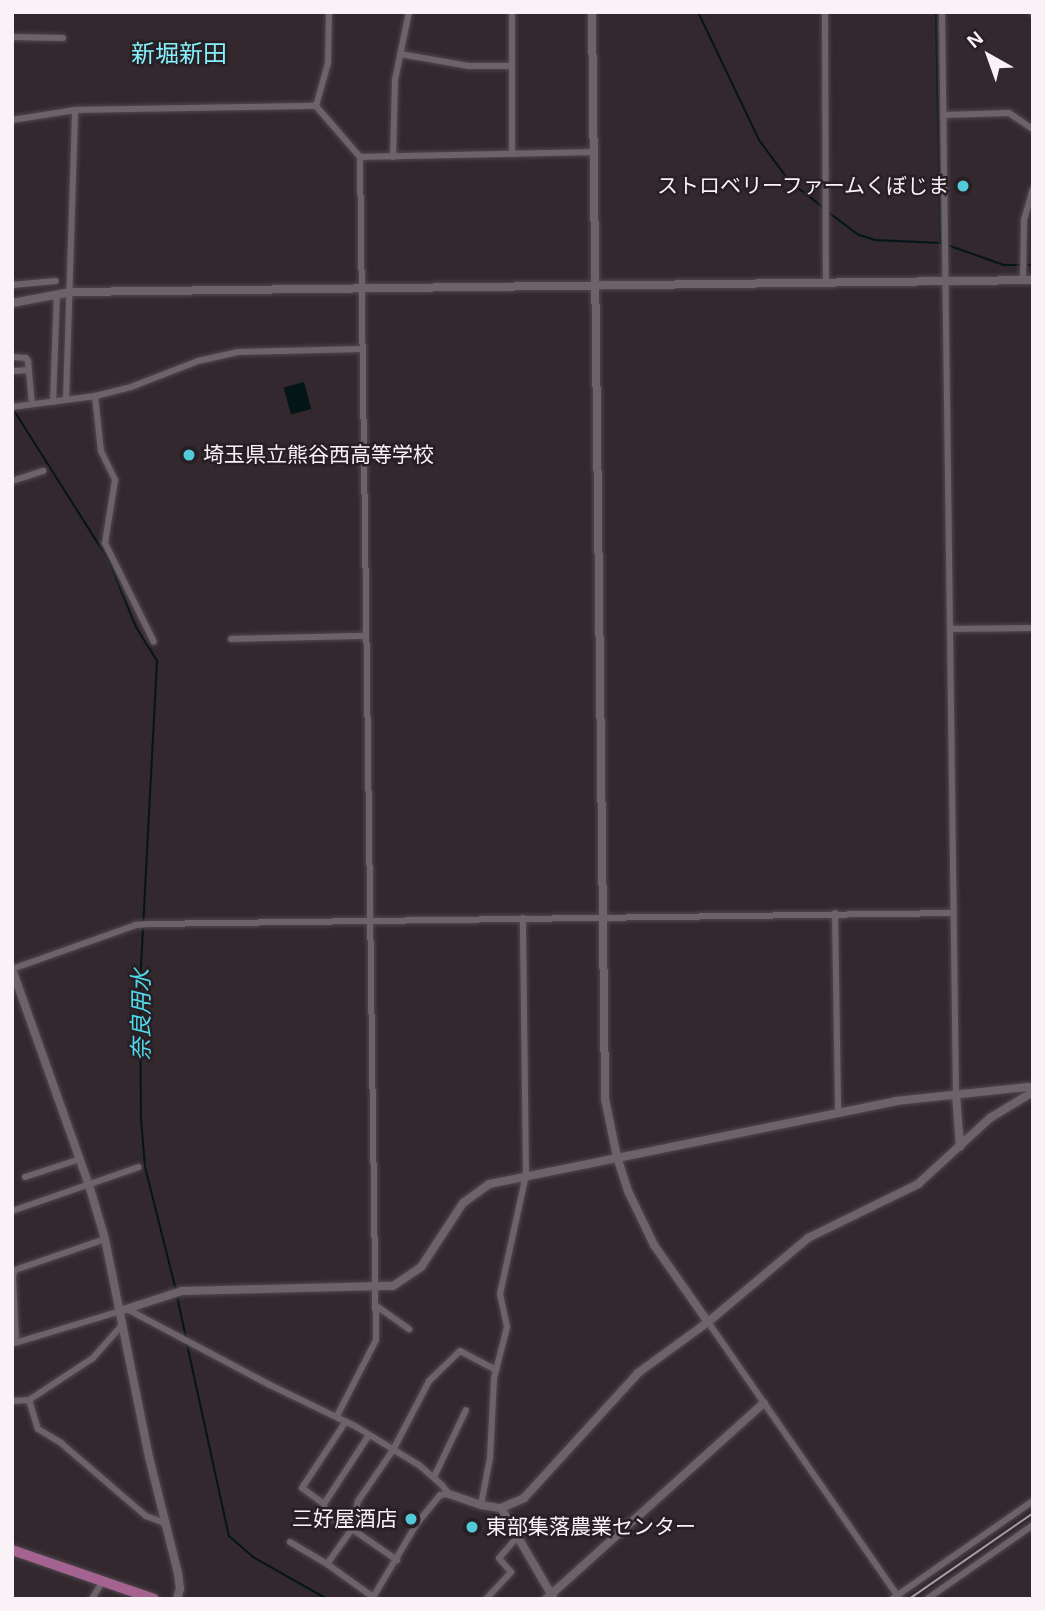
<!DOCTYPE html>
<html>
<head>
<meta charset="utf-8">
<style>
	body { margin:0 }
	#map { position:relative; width:1045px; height:1611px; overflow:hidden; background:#32282e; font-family:Helvetica,"Noto Sans JP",sans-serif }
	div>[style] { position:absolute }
	.water>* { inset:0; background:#041517; transform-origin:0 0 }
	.stream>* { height:2px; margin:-1px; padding:0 1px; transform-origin:1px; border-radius:1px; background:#041517 }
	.roads { filter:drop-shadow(0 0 2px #50474d) drop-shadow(0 0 2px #50474d) }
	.minor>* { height:6px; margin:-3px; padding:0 3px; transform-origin:3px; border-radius:3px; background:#6d6269 }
	.tertiary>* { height:8px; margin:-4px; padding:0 4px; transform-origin:4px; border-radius:4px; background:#6d6269 }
	.primary>* { height:10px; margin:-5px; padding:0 5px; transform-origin:5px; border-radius:5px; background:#a46391 }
	.rail>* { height:2px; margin:-1px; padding:0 1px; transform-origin:1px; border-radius:1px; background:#a59da2 }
	.dots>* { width:19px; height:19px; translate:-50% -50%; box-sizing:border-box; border:4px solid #281f25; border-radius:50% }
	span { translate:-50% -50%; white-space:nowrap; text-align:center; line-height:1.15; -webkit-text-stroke:5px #281f25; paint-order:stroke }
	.poi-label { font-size:21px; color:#f9f2f6 }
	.right { translate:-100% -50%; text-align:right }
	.left { translate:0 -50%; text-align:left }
	.water-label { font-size:23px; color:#4edaeb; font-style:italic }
	.quarter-label { font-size:24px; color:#86f0fd }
	.frame { position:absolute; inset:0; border:14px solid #f9f2f6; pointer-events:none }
	.north { position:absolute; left:954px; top:21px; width:70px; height:70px; -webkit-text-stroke:5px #281f25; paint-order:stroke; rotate:320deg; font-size:19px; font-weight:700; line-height:28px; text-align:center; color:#f9f2f6 }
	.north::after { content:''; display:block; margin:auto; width:24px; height:32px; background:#f9f2f6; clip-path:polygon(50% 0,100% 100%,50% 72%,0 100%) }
</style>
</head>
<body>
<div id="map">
	<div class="water">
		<div style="left:304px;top:382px;width:28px;height:21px;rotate:75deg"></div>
	</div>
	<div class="stream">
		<div style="left:698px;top:12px;width:142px;rotate:64.5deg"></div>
		<div style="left:759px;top:140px;width:52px;rotate:53.6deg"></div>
		<div style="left:790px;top:182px;width:43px;rotate:37.4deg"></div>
		<div style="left:936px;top:12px;width:230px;rotate:89deg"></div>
		<div style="left:828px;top:212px;width:39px;rotate:37deg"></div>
		<div style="left:859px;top:235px;width:17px;rotate:17deg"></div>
		<div style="left:875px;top:240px;width:66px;rotate:2.6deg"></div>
		<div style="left:950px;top:246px;width:57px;rotate:19.4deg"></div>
		<div style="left:1004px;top:265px;width:29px"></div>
		<div style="left:13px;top:409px;width:180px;rotate:57.7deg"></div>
		<div style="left:109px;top:561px;width:71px;rotate:67.8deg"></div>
		<div style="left:136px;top:627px;width:40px;rotate:58deg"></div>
		<div style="left:157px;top:661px;width:320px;rotate:93deg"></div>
		<div style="left:140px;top:981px;width:138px;rotate:89.6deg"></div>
		<div style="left:141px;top:1119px;width:48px;rotate:85.2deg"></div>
		<div style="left:145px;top:1167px;width:127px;rotate:75.9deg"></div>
		<div style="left:177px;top:1296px;width:43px;rotate:77.9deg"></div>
		<div style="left:187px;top:1344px;width:197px;rotate:77.7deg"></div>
		<div style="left:229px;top:1536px;width:32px;rotate:41deg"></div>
		<div style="left:253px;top:1557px;width:85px;rotate:29.6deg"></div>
	</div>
	<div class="roads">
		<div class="minor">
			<div style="left:512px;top:12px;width:142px;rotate:90deg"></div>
			<div style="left:825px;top:12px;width:270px;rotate:89.8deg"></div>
			<div style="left:942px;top:12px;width:1082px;rotate:89.26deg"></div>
			<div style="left:1032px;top:12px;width:1px;rotate:45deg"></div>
			<div style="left:12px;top:37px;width:51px;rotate:1.1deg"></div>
			<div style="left:400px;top:54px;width:70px;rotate:9.9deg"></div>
			<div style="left:469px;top:66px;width:43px"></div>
			<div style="left:316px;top:106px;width:45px;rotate:-74.4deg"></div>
			<div style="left:328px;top:63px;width:51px;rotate:-88.9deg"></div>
			<div style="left:943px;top:115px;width:66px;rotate:-1.7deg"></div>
			<div style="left:1009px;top:113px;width:29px;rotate:34deg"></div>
			<div style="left:12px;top:120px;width:64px;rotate:-9deg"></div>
			<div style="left:75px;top:110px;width:241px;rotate:-1deg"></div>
			<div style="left:316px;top:106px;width:67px;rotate:49.2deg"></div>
			<div style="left:360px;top:157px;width:1183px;rotate:89.23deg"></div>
			<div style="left:376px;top:1340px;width:85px;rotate:117.2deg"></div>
			<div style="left:360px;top:157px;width:233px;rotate:-1.2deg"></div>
			<div style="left:393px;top:157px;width:77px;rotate:-88.5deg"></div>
			<div style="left:395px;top:80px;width:69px;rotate:-78.4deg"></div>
			<div style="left:1023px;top:280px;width:60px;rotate:-89deg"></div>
			<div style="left:1024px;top:220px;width:32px;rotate:-74deg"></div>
			<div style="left:12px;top:285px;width:44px;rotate:-5.2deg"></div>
			<div style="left:12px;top:357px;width:14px;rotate:4deg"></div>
			<div style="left:26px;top:358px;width:4px;rotate:56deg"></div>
			<div style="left:28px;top:361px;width:43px;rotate:84.7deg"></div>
			<div style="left:14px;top:371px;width:14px;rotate:-4deg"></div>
			<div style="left:95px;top:396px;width:55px;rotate:83.8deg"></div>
			<div style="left:101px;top:451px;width:32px;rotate:64deg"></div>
			<div style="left:115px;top:480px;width:64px;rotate:99deg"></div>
			<div style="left:105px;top:543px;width:110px;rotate:63.7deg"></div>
			<div style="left:66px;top:400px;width:290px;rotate:-88.2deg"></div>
			<div style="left:53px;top:402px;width:107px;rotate:-87.9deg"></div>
			<div style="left:12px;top:407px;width:84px;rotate:-7.5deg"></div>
			<div style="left:95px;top:396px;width:37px;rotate:-14deg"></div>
			<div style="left:131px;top:387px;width:72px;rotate:-21.2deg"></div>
			<div style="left:198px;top:361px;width:41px;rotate:-12.7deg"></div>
			<div style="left:238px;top:352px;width:124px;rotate:-1.4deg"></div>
			<div style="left:12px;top:481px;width:33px;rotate:-18deg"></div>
			<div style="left:951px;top:629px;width:82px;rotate:-0.7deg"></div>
			<div style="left:231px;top:639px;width:135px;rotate:-1.3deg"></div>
			<div style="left:835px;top:913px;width:198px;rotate:89.1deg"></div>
			<div style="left:12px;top:969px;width:132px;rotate:-19.5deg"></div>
			<div style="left:136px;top:925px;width:13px;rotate:-4deg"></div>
			<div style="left:149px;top:924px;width:805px;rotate:-0.78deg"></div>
			<div style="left:25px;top:1177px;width:58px;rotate:-18.1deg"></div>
			<div style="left:12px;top:1211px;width:134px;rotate:-19.1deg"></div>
			<div style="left:375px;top:1305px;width:42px;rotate:35.2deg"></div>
			<div style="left:127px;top:1309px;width:160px;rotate:28deg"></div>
			<div style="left:268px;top:1384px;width:97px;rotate:25.8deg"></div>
			<div style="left:355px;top:1426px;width:75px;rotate:31.4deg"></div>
			<div style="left:419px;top:1465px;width:30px;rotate:41deg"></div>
			<div style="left:442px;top:1485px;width:11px;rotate:52deg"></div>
			<div style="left:449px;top:1494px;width:9px;rotate:174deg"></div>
			<div style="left:440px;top:1495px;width:38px;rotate:129deg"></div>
			<div style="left:416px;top:1525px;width:86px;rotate:120.7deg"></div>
			<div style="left:708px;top:1322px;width:337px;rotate:55.3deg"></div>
			<div style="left:16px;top:1342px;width:66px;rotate:-92.6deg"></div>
			<div style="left:13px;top:1276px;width:6px;rotate:-72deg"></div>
			<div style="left:15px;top:1270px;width:95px;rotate:-19deg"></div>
			<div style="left:15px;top:1343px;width:110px;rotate:-16.9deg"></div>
			<div style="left:29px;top:1400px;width:30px;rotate:73deg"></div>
			<div style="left:38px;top:1429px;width:27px;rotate:31deg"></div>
			<div style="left:61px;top:1443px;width:112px;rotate:40.7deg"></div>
			<div style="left:146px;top:1516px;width:19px;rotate:21deg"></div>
			<div style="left:12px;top:1401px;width:17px;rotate:-3deg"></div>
			<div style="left:29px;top:1400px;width:77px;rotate:-33.3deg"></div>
			<div style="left:93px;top:1358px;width:44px;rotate:-48.7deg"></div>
			<div style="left:369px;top:1435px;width:82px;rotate:123.1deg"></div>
			<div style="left:324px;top:1504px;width:9px;rotate:84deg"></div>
			<div style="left:325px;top:1513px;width:31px;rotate:31deg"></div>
			<div style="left:352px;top:1529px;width:29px;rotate:-78deg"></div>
			<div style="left:358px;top:1501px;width:62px;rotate:-55.5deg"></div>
			<div style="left:393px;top:1450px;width:78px;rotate:-62.4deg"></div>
			<div style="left:429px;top:1381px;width:43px;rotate:-44.1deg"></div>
			<div style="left:460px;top:1351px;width:41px;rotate:27.8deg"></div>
			<div style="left:434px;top:1477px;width:74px;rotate:-64.5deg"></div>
			<div style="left:324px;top:1504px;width:27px;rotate:-144deg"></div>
			<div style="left:302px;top:1488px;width:80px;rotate:-56.7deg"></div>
			<div style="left:481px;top:1505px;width:48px;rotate:-79.2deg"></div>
			<div style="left:490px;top:1458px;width:80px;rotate:-87.1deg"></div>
			<div style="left:494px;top:1378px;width:53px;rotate:-75.7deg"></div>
			<div style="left:507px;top:1327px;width:34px;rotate:-102deg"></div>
			<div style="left:500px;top:1294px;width:122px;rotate:-77.7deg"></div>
			<div style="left:526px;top:1175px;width:257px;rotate:-90.7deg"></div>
			<div style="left:290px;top:1542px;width:43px;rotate:30.7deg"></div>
			<div style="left:373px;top:1597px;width:57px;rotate:-144.3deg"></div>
			<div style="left:327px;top:1564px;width:43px;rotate:-54.5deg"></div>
			<div style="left:352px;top:1529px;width:55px;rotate:34.6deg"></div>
			<div style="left:92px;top:1599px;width:21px;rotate:-59deg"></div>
			<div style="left:486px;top:1599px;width:37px;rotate:-47deg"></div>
			<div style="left:511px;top:1572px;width:18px;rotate:-131deg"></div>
			<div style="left:499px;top:1558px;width:28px;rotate:-49deg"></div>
			<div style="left:892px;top:1599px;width:172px;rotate:-34.8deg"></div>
			<div style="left:927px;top:1599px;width:129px;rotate:-34.9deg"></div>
		</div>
		<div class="tertiary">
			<div style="left:592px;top:12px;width:1087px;rotate:89.31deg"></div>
			<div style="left:605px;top:1099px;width:59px;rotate:78.3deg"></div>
			<div style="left:617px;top:1157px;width:36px;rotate:72deg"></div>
			<div style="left:628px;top:1191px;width:60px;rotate:64.3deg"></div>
			<div style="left:654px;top:1245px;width:94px;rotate:55deg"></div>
			<div style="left:12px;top:303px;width:60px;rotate:-10.6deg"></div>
			<div style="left:71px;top:292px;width:962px;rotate:-0.71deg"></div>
			<div style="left:12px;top:969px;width:229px;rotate:70.4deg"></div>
			<div style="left:89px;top:1185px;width:56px;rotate:73.5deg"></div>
			<div style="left:105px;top:1239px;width:222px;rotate:78.6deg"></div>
			<div style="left:149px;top:1457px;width:120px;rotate:76deg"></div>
			<div style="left:178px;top:1573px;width:16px;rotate:83deg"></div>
			<div style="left:180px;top:1589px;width:10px;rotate:107deg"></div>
			<div style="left:956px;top:1094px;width:53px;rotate:85.7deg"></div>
			<div style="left:120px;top:1311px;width:65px;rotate:-17.9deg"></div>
			<div style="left:182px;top:1291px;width:211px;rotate:-1.4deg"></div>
			<div style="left:393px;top:1286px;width:34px;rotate:-34deg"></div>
			<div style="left:421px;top:1267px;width:77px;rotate:-56.7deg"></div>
			<div style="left:463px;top:1203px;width:32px;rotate:-36deg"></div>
			<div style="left:489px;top:1184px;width:415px;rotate:-11.5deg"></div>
			<div style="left:896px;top:1101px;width:133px;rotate:-6.1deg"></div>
			<div style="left:1028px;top:1087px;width:6px;rotate:39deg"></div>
			<div style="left:449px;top:1494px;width:34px;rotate:19deg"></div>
			<div style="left:481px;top:1505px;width:20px;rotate:9deg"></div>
			<div style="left:501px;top:1508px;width:25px;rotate:-23deg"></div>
			<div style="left:524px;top:1498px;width:169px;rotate:-47.6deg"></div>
			<div style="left:638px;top:1373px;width:87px;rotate:-36.1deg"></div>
			<div style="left:708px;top:1322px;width:131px;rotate:-40deg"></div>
			<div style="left:808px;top:1238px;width:123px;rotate:-26.1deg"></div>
			<div style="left:918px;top:1184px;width:98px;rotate:-42.5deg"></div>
			<div style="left:990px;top:1118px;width:50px;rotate:-31.2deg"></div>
			<div style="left:501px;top:1508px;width:105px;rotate:59.8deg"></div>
			<div style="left:546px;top:1599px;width:293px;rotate:-42deg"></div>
		</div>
		<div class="primary">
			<div style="left:12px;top:1550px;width:150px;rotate:19deg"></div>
		</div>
	</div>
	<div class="rail">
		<div style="left:909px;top:1599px;width:151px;rotate:-34.7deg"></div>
	</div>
	<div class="dots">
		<div style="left:963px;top:186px;background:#52cbd9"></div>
		<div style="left:189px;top:455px;background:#52cbd9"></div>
		<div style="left:411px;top:1519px;background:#52cbd9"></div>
		<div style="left:472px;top:1527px;background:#52cbd9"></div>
	</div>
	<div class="poi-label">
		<span class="right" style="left:949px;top:186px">ストロベリーファームくぼじま</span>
		<span class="left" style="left:203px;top:455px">埼玉県立熊谷西高等学校</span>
		<span class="right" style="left:397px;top:1519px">三好屋酒店</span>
		<span class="left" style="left:486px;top:1527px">東部集落農業センター</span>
	</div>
	<div class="water-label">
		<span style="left:141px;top:1015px;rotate:-90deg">奈良用水</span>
	</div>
	<div class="quarter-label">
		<span style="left:179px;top:54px">新堀新田</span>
	</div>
	<div class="frame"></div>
	<div class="north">N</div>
</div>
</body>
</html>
